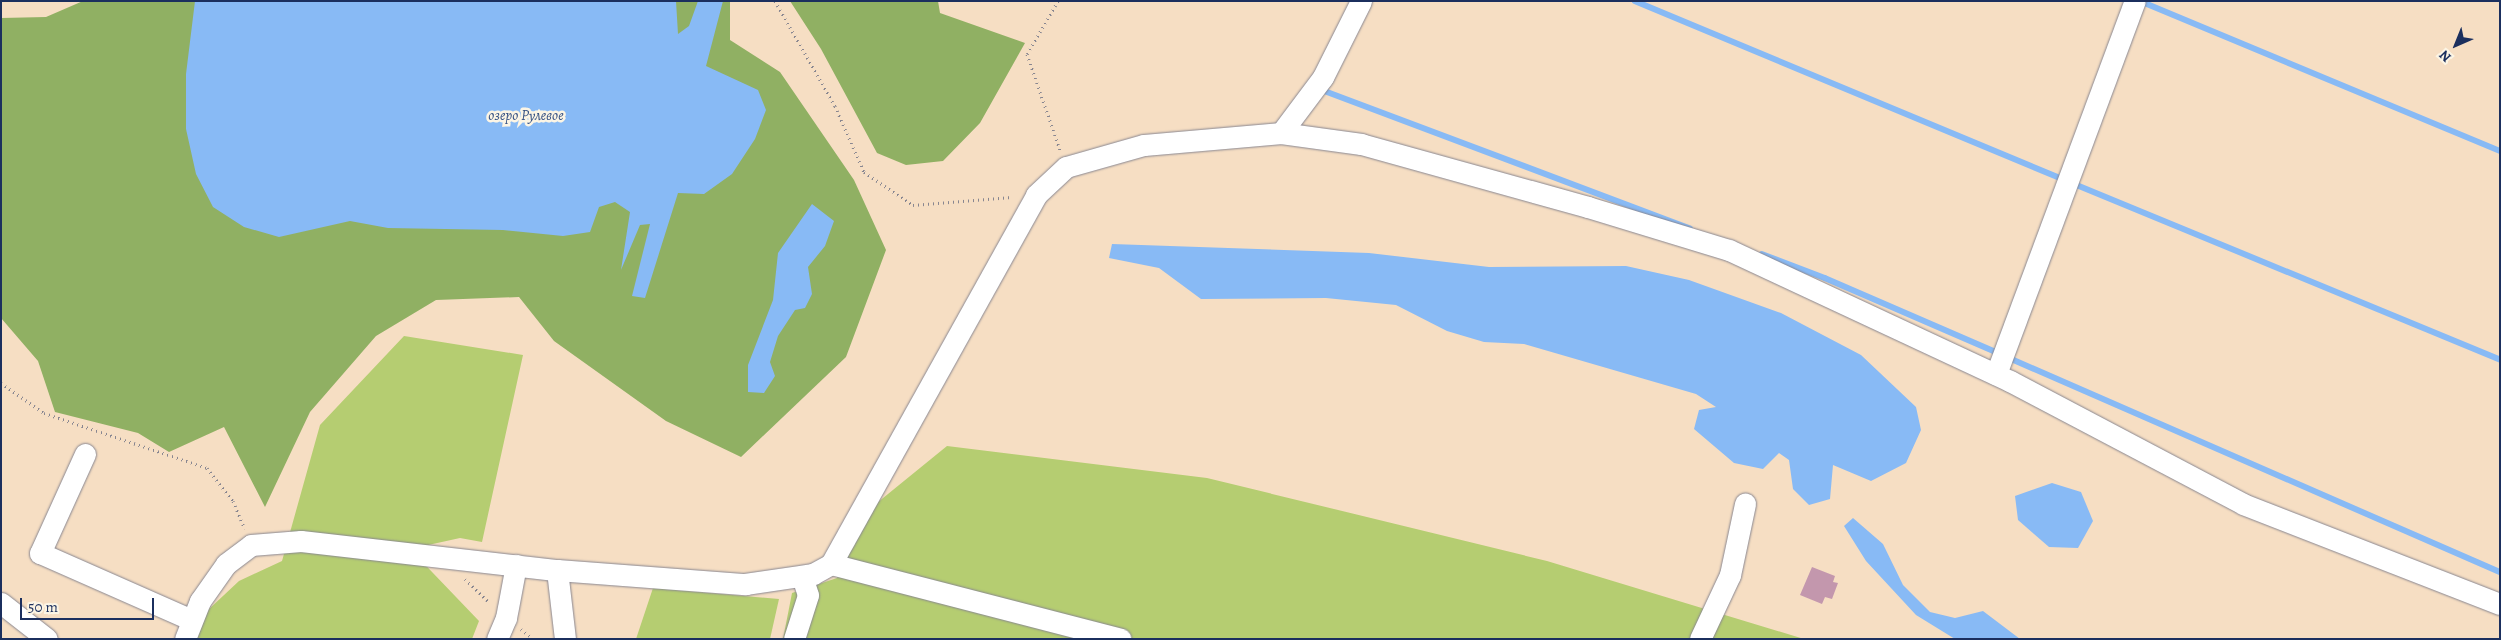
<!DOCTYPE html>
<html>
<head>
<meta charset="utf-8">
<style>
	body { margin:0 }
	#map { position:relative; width:2501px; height:640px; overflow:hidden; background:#f6dec3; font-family:Alegreya,serif }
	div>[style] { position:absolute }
	.green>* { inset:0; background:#b5cd71 }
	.forest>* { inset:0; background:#90b063 }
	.water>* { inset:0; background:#88baf5 }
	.stream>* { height:5.5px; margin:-2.75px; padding:0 2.75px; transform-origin:2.75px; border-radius:2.75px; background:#88baf5 }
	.building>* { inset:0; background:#c397ad }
	.path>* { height:3px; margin-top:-1.5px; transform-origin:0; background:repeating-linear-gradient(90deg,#888690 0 1px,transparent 0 5px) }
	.roads { filter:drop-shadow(0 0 1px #888690) drop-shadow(0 0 1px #888690) }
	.minor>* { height:21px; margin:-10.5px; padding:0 10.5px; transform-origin:10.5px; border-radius:10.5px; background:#fff }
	span { translate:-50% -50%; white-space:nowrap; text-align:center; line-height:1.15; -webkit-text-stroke:5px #fcf5e5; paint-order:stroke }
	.water-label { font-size:15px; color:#365284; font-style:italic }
	.frame { position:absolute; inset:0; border:2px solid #1b2f5e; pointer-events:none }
	.north { position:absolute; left:2431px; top:20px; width:50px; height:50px; -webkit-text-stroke:4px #fcf5e5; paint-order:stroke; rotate:224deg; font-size:14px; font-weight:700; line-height:20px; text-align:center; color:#1b2f5e }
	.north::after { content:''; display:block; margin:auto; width:18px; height:22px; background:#1b2f5e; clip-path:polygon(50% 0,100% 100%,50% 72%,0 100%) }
	.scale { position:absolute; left:20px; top:598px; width:134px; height:22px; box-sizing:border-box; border:2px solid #1b2f5e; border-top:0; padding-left:6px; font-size:15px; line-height:18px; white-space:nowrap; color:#1b2f5e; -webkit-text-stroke:4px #fcf5e5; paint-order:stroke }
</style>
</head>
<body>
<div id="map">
	<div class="green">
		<div style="clip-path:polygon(404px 336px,523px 355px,482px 542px,460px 538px,410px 549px,479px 621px,472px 639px,197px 639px,208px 610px,239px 581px,282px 561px,320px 425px)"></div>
		<div style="clip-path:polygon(947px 446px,1207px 478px,1547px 561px,1804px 639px,783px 639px,792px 593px,837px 578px,872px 507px)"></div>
		<div style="clip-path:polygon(653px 588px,779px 599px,770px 639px,636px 639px)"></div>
	</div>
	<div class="forest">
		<div style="clip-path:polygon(83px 1px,730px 1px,730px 40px,780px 72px,854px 180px,886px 250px,846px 357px,741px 457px,666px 421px,554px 341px,519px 297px,436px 300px,376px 336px,310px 412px,265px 507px,224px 427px,169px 452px,138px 433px,55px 412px,38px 361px,1px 318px,1px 18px,46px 17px)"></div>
		<div style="clip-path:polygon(790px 1px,938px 1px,940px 13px,1025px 43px,980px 123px,943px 161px,906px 165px,877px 153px,821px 49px)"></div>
	</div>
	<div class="water">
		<div style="clip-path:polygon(195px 1px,676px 1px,678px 34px,689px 26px,698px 1px,723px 1px,706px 66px,758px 90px,766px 110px,755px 139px,732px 174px,704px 194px,678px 193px,645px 298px,632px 296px,650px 224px,640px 225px,621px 270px,630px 212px,615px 202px,599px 207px,590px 232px,563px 236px,503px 230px,388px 228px,350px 221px,279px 237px,244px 227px,213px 207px,196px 174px,186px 129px,186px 74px)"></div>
		<div style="clip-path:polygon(812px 204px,834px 221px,825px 246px,808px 267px,812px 294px,805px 308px,795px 310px,778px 336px,770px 362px,775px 376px,764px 393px,748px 392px,748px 365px,773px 300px,778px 253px)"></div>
		<div style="clip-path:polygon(1112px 244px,1369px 253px,1489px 267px,1626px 266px,1689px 280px,1781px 313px,1861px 355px,1916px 407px,1921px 430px,1906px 463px,1871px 481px,1833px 465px,1830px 499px,1809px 505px,1793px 489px,1789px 460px,1779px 453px,1763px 469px,1734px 463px,1694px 429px,1699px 410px,1716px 407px,1696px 394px,1524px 344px,1484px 342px,1447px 331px,1396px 305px,1326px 298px,1201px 299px,1159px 268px,1109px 258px)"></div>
		<div style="clip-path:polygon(2052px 483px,2081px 492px,2093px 521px,2078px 548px,2049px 547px,2018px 520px,2015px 496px)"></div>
		<div style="clip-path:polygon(1853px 518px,1883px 544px,1903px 585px,1930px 612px,1955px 618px,1983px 611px,2020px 639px,1955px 639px,1916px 615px,1866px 561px,1844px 526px)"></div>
	</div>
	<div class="stream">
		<div style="left:1635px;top:1px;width:464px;rotate:22.6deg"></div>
		<div style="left:2140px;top:1px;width:390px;rotate:22.6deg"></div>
		<div style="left:1322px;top:90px;width:393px;rotate:20.6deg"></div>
		<div style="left:2072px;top:183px;width:463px;rotate:22.4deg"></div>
		<div style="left:1762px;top:254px;width:67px;rotate:20.9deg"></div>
		<div style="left:1825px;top:278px;width:189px;rotate:23.4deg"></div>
		<div style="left:2007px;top:357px;width:538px;rotate:23.56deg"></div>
	</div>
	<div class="building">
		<div style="clip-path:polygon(1812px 567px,1835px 576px,1833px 582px,1838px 583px,1832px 599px,1825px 597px,1822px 604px,1800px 595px)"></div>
	</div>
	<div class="path">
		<div style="left:775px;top:1px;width:121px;rotate:60.3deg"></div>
		<div style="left:835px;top:106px;width:72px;rotate:66.3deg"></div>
		<div style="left:864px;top:172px;width:59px;rotate:34deg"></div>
		<div style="left:913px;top:205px;width:99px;rotate:-4.6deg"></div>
		<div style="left:1058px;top:1px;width:61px;rotate:120.3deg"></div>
		<div style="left:1027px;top:54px;width:102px;rotate:71deg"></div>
		<div style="left:1px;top:383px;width:52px;rotate:34.9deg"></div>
		<div style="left:44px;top:413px;width:172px;rotate:18.6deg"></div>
		<div style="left:207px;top:468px;width:42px;rotate:51.8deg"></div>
		<div style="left:233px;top:501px;width:30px;rotate:67deg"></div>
		<div style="left:465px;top:579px;width:33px;rotate:44deg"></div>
		<div style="left:521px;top:629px;width:16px;rotate:38deg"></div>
	</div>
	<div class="roads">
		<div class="minor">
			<div style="left:1281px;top:133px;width:70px;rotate:-53.1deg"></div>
			<div style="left:1323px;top:77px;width:85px;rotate:-63.4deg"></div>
			<div style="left:1996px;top:374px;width:398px;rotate:-69.6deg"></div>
			<div style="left:85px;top:454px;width:109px;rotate:114.4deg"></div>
			<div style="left:40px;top:553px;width:166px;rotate:23.8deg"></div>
			<div style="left:831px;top:564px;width:299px;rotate:14.5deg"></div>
			<div style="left:557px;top:570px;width:69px;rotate:83.4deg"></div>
			<div style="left:1px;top:603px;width:58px;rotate:38deg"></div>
			<div style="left:185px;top:639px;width:41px;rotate:-68.5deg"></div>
			<div style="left:200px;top:601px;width:45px;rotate:-54.9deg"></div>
			<div style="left:226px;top:564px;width:31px;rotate:-37deg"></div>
			<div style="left:251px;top:545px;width:50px;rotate:-4.6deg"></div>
			<div style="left:301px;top:541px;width:258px;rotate:6.5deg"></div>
			<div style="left:557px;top:570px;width:189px;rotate:4.3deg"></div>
			<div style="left:745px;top:584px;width:69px;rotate:-8.4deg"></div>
			<div style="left:813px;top:574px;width:21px;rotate:-29deg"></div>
			<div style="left:831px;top:564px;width:422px;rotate:-60.9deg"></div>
			<div style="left:1036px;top:195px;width:41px;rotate:-43deg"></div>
			<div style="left:1066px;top:167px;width:81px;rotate:-15.8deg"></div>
			<div style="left:1144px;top:145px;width:138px;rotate:-5deg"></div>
			<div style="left:1281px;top:133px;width:81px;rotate:7.8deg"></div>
			<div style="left:1361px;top:144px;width:236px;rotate:15.5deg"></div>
			<div style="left:1588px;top:207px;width:147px;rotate:17deg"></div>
			<div style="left:1729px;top:250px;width:310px;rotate:25deg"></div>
			<div style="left:2010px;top:381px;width:263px;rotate:27.8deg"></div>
			<div style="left:2243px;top:504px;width:276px;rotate:21.3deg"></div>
			<div style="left:497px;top:639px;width:23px;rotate:-67deg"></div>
			<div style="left:506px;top:618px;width:54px;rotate:-79.3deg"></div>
			<div style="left:794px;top:639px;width:46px;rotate:-72.3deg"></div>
			<div style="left:808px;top:595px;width:20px;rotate:-108deg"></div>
			<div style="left:1700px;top:639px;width:71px;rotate:-64.9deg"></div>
			<div style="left:1730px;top:575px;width:73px;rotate:-78.1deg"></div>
		</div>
	</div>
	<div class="water-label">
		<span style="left:526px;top:116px">озеро Рулевое</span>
	</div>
	<div class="frame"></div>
	<div class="north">N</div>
	<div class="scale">50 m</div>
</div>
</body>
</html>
